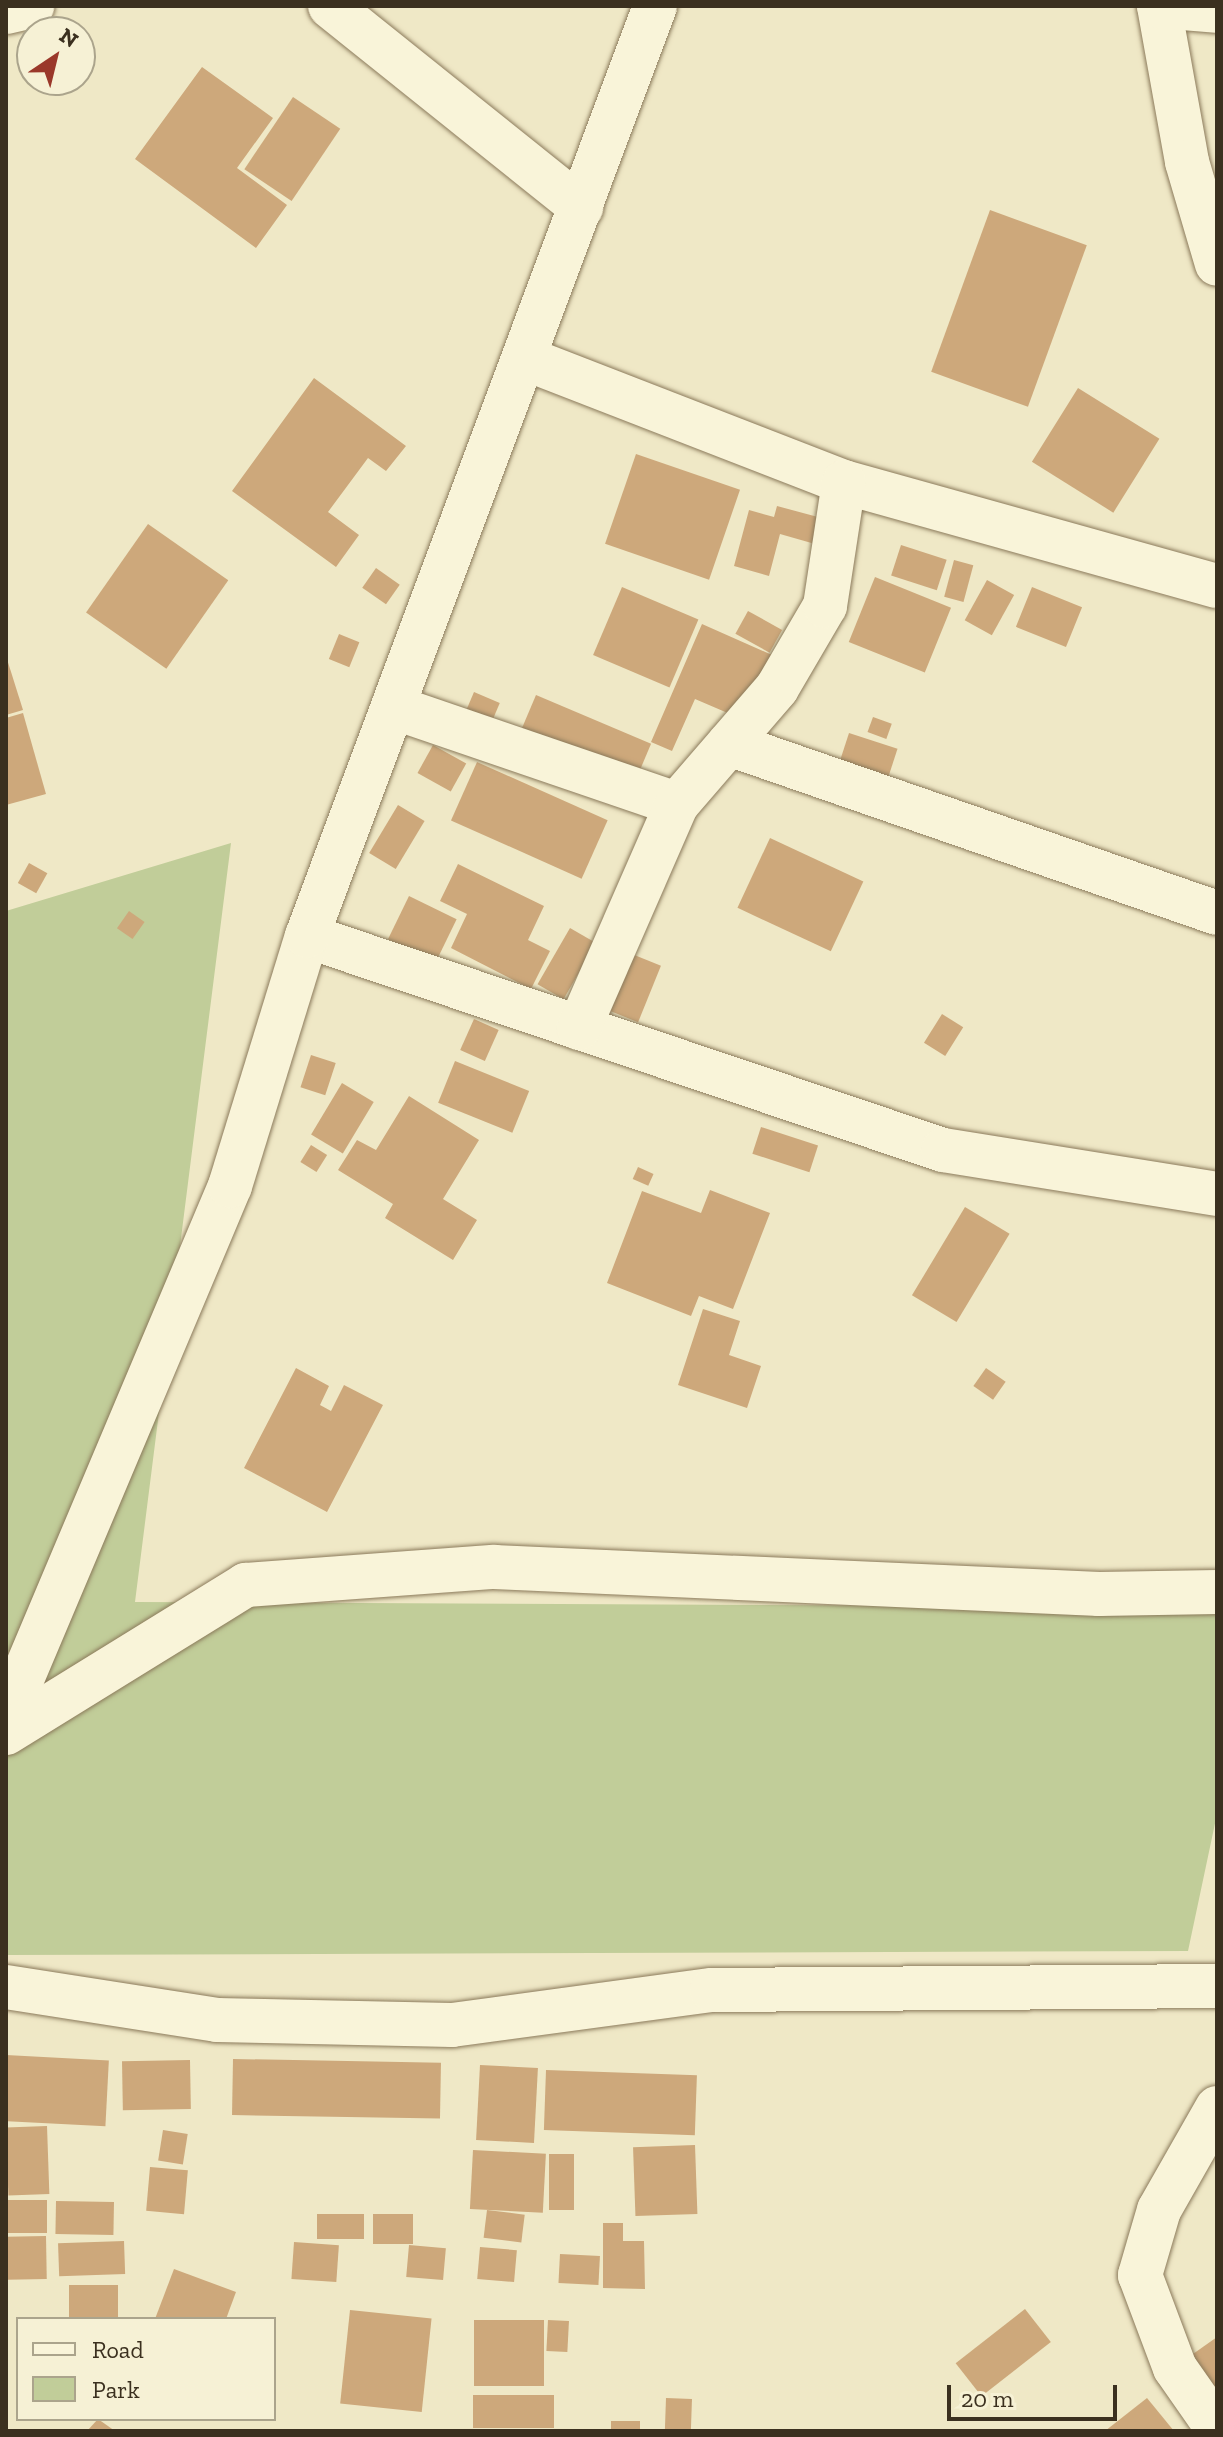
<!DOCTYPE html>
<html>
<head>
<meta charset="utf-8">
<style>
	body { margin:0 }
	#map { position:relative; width:1223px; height:2437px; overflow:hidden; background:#efe8c6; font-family:"Zilla Slab",serif }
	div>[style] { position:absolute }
	.green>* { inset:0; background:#c1cd99 }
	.building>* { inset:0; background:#cda87b; transform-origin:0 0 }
	.roads { filter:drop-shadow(0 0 2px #8b7a5b) drop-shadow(0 0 2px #8b7a5b) }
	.minor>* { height:44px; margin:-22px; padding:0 22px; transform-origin:22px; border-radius:22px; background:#f9f4d9 }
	span { translate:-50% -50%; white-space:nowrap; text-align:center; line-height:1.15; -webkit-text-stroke:7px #f6f1d5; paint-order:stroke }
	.frame { position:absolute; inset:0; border:8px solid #3b301f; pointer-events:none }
	.legend { position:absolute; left:16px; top:2317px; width:260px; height:104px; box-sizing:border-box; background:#f6f1d5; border:2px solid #aba48c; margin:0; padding:10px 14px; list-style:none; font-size:24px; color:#3b301f }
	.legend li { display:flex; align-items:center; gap:16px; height:40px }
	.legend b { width:40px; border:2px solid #aba48c }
	.north { position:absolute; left:16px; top:16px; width:80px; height:80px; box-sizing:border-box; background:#f6f1d5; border:2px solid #aba48c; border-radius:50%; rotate:35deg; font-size:22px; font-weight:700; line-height:32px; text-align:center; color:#3b301f }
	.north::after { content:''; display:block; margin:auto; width:28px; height:36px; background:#9a382a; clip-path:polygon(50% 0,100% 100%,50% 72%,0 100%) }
	.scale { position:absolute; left:947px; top:2385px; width:170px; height:36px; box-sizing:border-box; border:4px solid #3b301f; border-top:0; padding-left:10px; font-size:24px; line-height:28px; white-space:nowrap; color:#3b301f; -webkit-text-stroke:6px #f6f1d5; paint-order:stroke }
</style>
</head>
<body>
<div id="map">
	<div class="green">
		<div style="clip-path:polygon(231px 843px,135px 1602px,1217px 1607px,1217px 1814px,1188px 1951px,6px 1955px,6px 911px)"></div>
	</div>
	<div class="building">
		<div style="clip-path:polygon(202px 67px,273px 118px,237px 168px,287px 205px,256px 248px,135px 159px)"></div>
		<div style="left:293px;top:97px;width:57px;height:87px;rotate:34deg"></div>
		<div style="left:990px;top:210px;width:103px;height:172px;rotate:20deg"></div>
		<div style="clip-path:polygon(314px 378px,406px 446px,386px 471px,368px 458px,328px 512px,359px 535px,336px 567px,232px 491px)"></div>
		<div style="left:1078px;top:388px;width:96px;height:87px;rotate:32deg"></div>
		<div style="left:636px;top:454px;width:110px;height:95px;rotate:19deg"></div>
		<div style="clip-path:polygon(777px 506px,829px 520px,822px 546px,780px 534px,769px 576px,734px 566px,749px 510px,774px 517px)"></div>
		<div style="left:148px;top:524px;width:98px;height:108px;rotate:35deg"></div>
		<div style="left:901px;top:545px;width:48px;height:32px;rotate:18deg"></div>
		<div style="left:954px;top:560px;width:20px;height:38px;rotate:15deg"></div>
		<div style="left:376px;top:568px;width:29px;height:24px;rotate:35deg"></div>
		<div style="left:875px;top:577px;width:82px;height:70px;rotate:22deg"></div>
		<div style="left:987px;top:580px;width:31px;height:46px;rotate:29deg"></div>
		<div style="left:622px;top:587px;width:83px;height:74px;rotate:23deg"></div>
		<div style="left:1032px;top:587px;width:54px;height:43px;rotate:22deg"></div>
		<div style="left:748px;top:611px;width:39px;height:26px;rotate:29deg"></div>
		<div style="clip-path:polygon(702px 624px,772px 655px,744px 720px,695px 699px,672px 751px,651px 742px)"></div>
		<div style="left:339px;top:634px;width:22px;height:27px;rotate:22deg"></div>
		<div style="clip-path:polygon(6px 656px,23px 710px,6px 715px)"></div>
		<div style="left:474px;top:692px;width:28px;height:25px;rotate:23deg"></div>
		<div style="left:536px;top:695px;width:125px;height:42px;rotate:23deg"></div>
		<div style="clip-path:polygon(23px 713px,46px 794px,6px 805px,6px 718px)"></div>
		<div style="left:873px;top:717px;width:20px;height:16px;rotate:20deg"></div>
		<div style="left:849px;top:733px;width:51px;height:36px;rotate:18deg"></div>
		<div style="left:433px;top:745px;width:38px;height:32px;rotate:29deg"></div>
		<div style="left:477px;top:762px;width:143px;height:64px;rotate:24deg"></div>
		<div style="left:398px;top:805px;width:31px;height:56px;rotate:31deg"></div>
		<div style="left:770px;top:838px;width:103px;height:77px;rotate:25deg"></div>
		<div style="left:29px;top:863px;width:21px;height:23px;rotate:29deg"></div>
		<div style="clip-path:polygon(458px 864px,544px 906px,528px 940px,550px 951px,531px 989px,451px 948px,467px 914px,440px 901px)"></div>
		<div style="left:409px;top:896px;width:53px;height:48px;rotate:26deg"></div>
		<div style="left:129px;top:911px;width:19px;height:21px;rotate:35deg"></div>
		<div style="left:570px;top:928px;width:30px;height:65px;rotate:30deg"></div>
		<div style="left:622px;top:950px;width:42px;height:61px;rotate:22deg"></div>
		<div style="left:942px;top:1014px;width:25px;height:34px;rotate:32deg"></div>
		<div style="left:474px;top:1019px;width:27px;height:34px;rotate:24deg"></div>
		<div style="left:311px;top:1055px;width:26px;height:34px;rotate:18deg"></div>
		<div style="left:455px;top:1061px;width:80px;height:45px;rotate:22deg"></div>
		<div style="left:342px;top:1083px;width:37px;height:60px;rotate:31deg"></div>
		<div style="clip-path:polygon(409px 1096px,479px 1140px,443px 1199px,477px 1220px,453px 1260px,385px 1218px,393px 1204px,338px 1170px,357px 1140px,376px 1150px)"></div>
		<div style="left:761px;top:1127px;width:60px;height:28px;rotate:18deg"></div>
		<div style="left:311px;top:1145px;width:19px;height:20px;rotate:32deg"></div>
		<div style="left:638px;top:1167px;width:17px;height:13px;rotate:24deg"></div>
		<div style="clip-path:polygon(710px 1190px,770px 1213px,733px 1309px,699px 1296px,691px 1316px,607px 1283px,642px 1191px,701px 1213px)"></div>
		<div style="left:965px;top:1207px;width:52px;height:103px;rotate:31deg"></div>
		<div style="clip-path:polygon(703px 1309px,740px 1321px,729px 1355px,761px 1366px,747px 1408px,678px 1385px)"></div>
		<div style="clip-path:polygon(296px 1368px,329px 1386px,320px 1405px,331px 1411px,344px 1385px,383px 1405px,327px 1512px,244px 1468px)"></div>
		<div style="left:986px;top:1368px;width:24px;height:22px;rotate:35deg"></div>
		<div style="left:6px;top:2055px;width:103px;height:66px;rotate:3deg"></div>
		<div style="left:233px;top:2059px;width:208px;height:56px;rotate:1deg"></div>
		<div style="left:190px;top:2060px;width:49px;height:68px;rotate:89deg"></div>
		<div style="left:480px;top:2065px;width:58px;height:75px;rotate:3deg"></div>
		<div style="left:546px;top:2070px;width:151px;height:60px;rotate:2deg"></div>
		<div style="left:47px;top:2126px;width:68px;height:41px;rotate:88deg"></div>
		<div style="left:163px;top:2130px;width:25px;height:31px;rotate:9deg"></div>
		<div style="left:695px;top:2145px;width:69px;height:62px;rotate:88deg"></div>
		<div style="left:473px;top:2150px;width:73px;height:59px;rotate:3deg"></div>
		<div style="left:549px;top:2154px;width:25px;height:56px"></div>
		<div style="left:150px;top:2167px;width:38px;height:44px;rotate:5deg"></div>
		<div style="left:6px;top:2200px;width:41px;height:33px"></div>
		<div style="left:56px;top:2201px;width:58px;height:33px;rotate:1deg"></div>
		<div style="left:487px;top:2210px;width:38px;height:28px;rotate:7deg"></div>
		<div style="left:317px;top:2214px;width:47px;height:25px"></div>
		<div style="left:373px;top:2214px;width:40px;height:30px"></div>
		<div style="clip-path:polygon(603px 2223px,623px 2223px,623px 2241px,644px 2241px,645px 2289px,603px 2288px)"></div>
		<div style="left:46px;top:2236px;width:43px;height:40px;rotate:89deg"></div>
		<div style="left:124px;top:2241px;width:33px;height:66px;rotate:88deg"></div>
		<div style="left:294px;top:2242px;width:45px;height:37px;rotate:4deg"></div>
		<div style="left:409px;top:2245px;width:37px;height:32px;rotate:5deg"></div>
		<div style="left:480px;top:2247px;width:37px;height:32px;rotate:5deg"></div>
		<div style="left:560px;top:2254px;width:40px;height:29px;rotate:3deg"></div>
		<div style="clip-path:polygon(174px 2269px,236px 2292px,226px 2319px,155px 2319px)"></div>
		<div style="left:69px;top:2285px;width:49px;height:34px"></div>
		<div style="left:1025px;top:2309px;width:42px;height:88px;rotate:52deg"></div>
		<div style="left:350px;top:2310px;width:82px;height:94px;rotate:6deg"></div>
		<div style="left:474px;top:2320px;width:70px;height:66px"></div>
		<div style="left:548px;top:2320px;width:21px;height:31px;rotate:3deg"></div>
		<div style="clip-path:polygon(1217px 2337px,1217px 2421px,1176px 2366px)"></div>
		<div style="left:473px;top:2395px;width:81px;height:33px"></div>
		<div style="left:666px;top:2398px;width:26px;height:33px;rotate:2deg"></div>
		<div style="clip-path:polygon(1147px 2398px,1174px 2431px,1105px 2431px)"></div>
		<div style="clip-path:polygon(98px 2419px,115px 2431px,87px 2431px)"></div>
		<div style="left:611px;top:2421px;width:29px;height:10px"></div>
	</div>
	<div class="roads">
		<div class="minor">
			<div style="left:330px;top:6px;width:322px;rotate:38.7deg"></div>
			<div style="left:1159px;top:6px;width:158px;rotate:79.8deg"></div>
			<div style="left:1187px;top:162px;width:106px;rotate:73.6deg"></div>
			<div style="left:1159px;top:6px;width:58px;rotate:4.9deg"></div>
			<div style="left:6px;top:12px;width:27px;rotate:-13deg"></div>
			<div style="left:524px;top:358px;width:343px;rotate:21.2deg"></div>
			<div style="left:844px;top:482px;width:387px;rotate:15.6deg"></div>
			<div style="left:393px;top:707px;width:300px;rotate:18.9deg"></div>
			<div style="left:729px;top:744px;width:516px;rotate:19.1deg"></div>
			<div style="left:307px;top:936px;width:671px;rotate:18.6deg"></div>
			<div style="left:943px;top:1150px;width:278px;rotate:9.1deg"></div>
			<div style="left:579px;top:1028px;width:244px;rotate:-66.4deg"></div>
			<div style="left:677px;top:804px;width:153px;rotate:-49.2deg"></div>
			<div style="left:777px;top:688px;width:95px;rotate:-59.7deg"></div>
			<div style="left:825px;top:606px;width:125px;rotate:-81.3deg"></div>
			<div style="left:6px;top:1717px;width:576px;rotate:-67.13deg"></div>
			<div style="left:230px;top:1186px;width:262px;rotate:-72.9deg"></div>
			<div style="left:307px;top:936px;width:993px;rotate:-69.48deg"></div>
			<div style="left:6px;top:1733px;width:282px;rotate:-31.7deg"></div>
			<div style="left:246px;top:1585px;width:249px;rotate:-4.2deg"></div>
			<div style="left:494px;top:1567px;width:606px;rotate:2.56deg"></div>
			<div style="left:1099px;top:1594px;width:118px;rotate:-1deg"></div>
			<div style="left:6px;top:1987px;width:214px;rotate:8.9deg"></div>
			<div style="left:217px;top:2020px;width:235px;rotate:1.2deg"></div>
			<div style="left:452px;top:2025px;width:262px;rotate:-7.7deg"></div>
			<div style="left:712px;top:1990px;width:505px;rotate:-0.45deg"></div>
			<div style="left:1217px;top:2108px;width:117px;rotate:119.6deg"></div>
			<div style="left:1159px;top:2210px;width:68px;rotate:106.3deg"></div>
			<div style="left:1140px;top:2275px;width:99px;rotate:69.4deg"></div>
			<div style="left:1175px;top:2368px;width:73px;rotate:55deg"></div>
		</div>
	</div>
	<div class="frame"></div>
	<ul class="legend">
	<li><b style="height:10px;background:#f9f4d9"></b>Road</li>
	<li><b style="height:22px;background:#c1cd99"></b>Park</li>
	</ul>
	<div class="north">N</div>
	<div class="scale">20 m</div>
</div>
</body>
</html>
